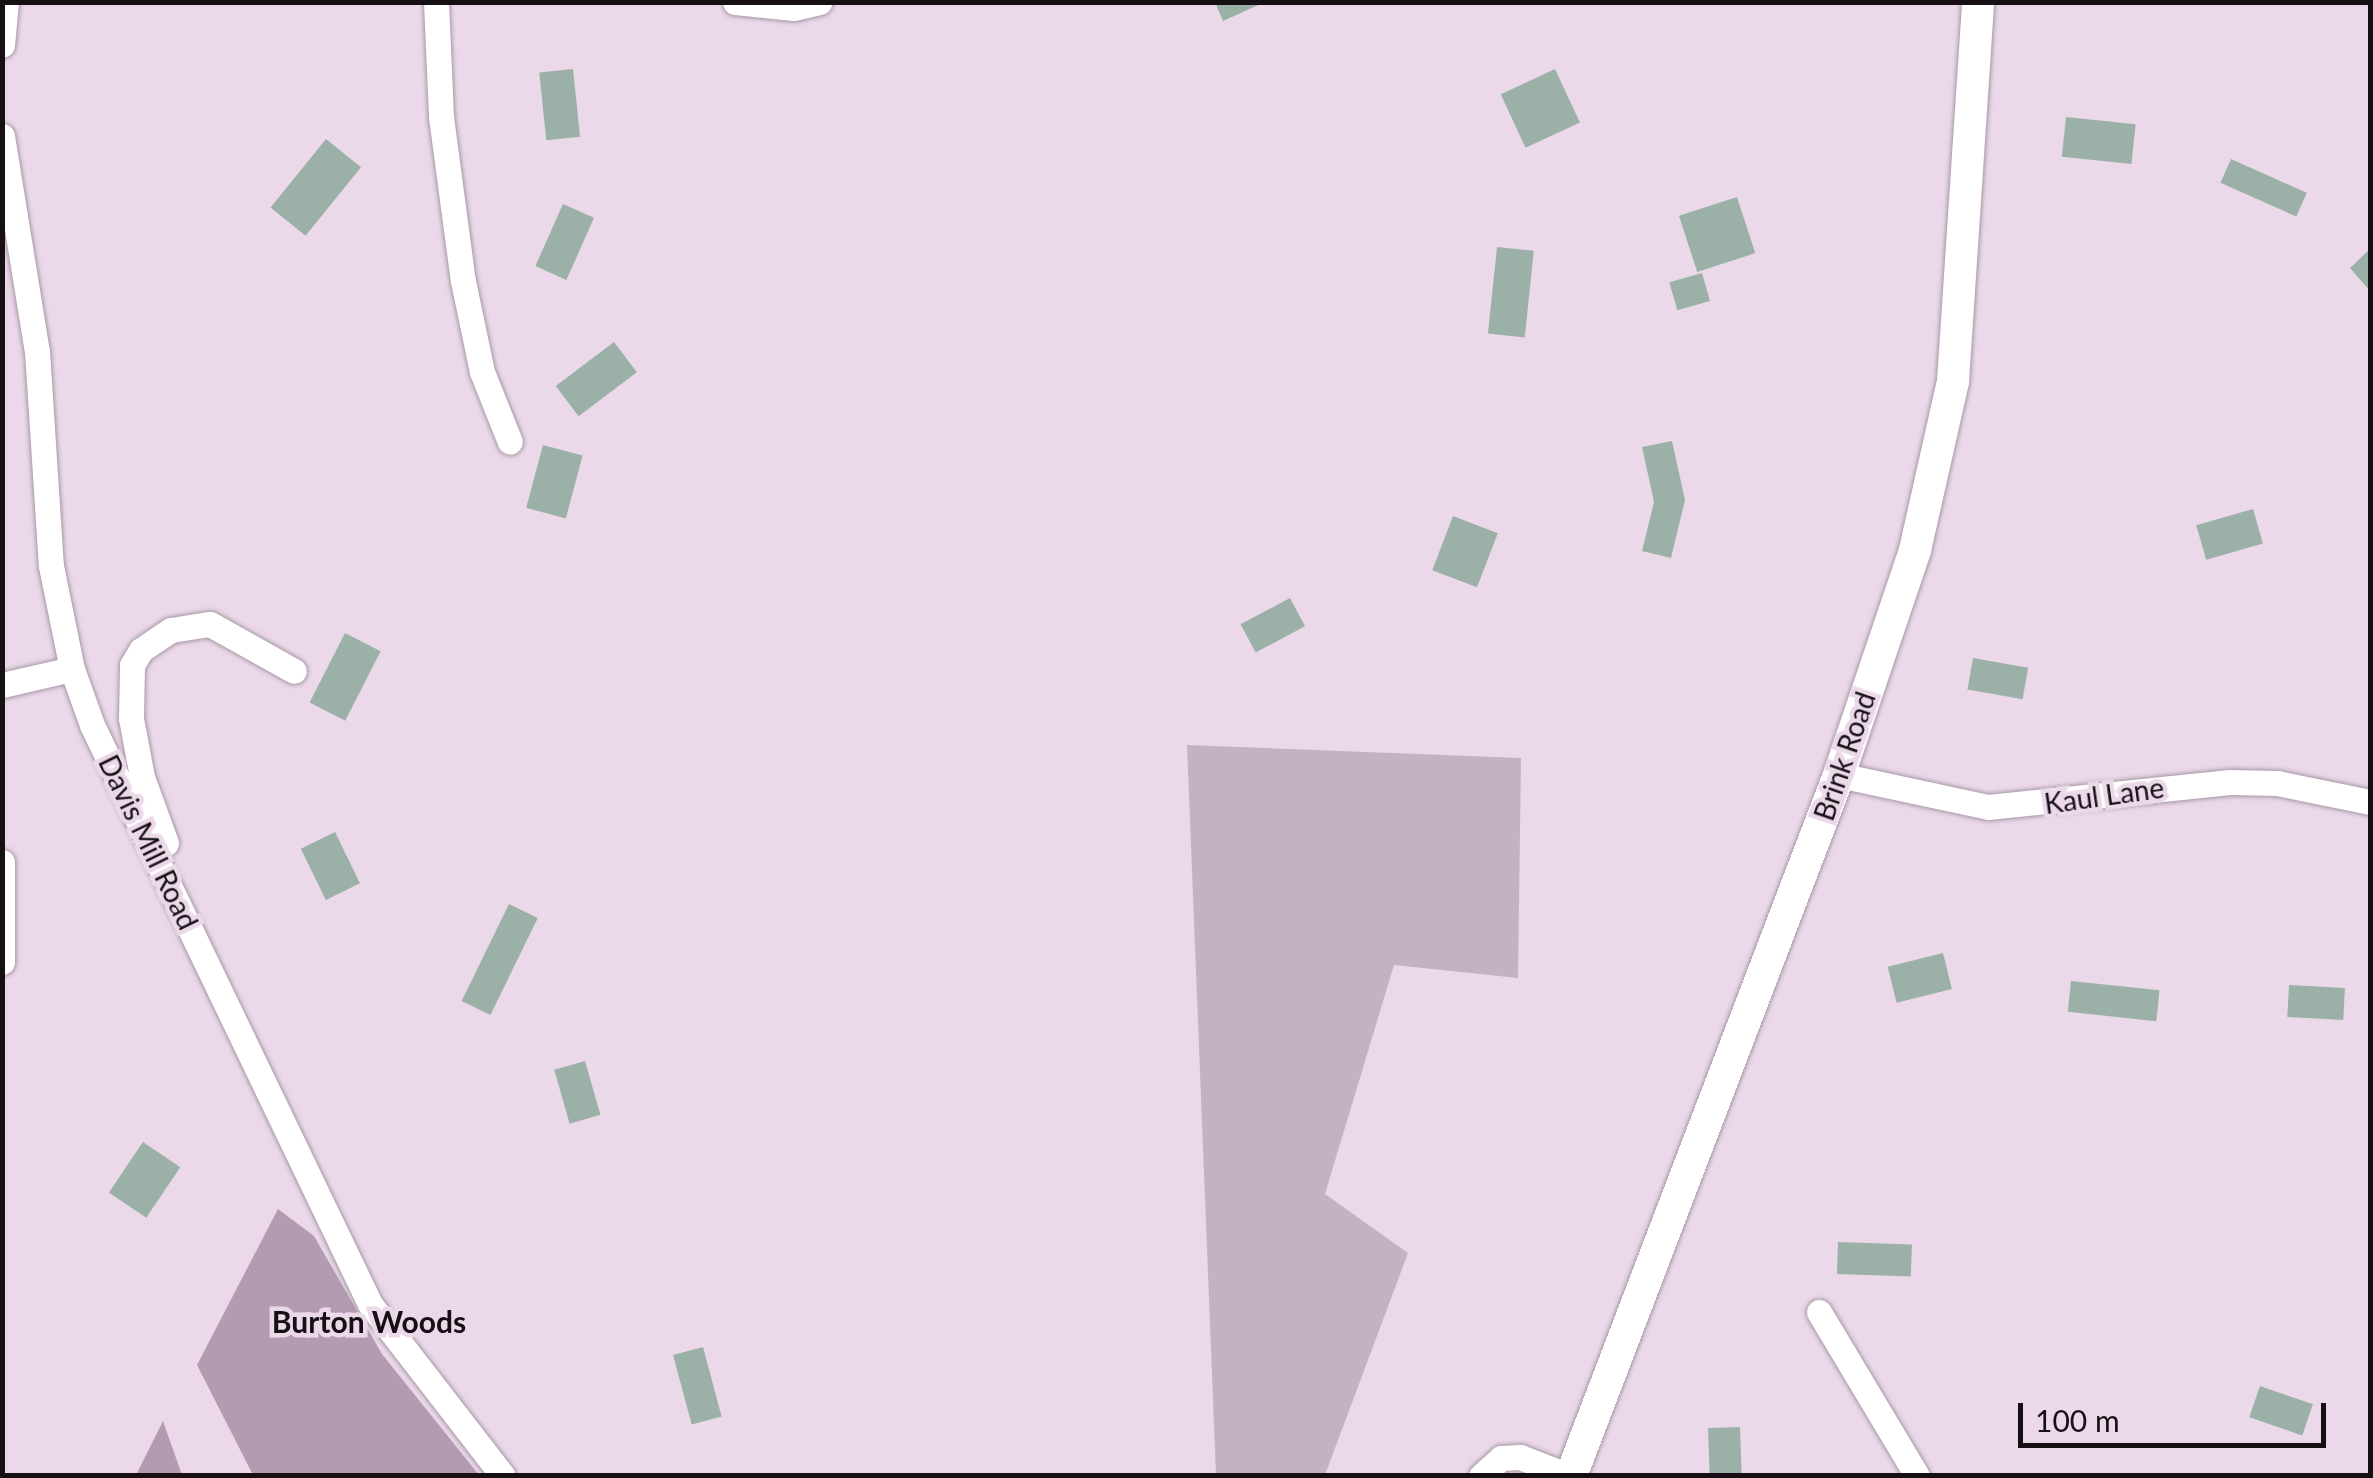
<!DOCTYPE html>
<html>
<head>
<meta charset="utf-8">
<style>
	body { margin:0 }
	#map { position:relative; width:2373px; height:1478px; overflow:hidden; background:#ebd9e9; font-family:Lato,sans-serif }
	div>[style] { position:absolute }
	.green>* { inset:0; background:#c3b3c2 }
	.forest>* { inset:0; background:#b39cb1 }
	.building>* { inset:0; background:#9bb1a7; transform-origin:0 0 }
	.roads { filter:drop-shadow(0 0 2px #a898a7) drop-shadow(0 0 2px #a898a7) }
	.minor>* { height:25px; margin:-12.5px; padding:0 12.5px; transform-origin:12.5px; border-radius:12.5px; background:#fff }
	.major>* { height:32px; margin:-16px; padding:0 16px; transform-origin:16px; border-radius:16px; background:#fff }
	span { translate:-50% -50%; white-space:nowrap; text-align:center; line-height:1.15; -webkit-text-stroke:9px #ebd9e9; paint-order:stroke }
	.street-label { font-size:28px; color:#161015 }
	.neighbourhood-label { font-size:30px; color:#161015; font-weight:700 }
	.frame { position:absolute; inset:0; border:5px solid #161015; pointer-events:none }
	.scale { position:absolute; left:2018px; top:1403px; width:308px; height:45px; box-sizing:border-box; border:5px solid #161015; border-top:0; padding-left:12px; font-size:30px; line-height:35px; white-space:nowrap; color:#161015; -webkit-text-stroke:8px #ebd9e9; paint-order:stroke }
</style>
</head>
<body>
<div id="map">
	<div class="green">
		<div style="clip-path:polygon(1187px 745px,1521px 758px,1518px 978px,1394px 965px,1325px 1194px,1408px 1253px,1325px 1475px,1216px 1475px)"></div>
	</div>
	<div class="forest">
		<div style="clip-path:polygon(278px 1209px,314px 1236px,382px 1354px,479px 1475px,253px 1475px,197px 1365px)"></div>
		<div style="clip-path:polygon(163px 1421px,182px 1475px,136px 1475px)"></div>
	</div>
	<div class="building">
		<div style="clip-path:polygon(1215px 2px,1265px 2px,1223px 21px)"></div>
		<div style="left:573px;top:69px;width:68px;height:34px;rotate:84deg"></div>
		<div style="left:1555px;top:69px;width:59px;height:60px;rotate:65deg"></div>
		<div style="left:2066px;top:117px;width:70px;height:40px;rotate:6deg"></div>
		<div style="left:326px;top:139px;width:45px;height:88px;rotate:39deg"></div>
		<div style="left:2231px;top:159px;width:83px;height:26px;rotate:24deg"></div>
		<div style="left:1737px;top:197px;width:59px;height:61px;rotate:72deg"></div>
		<div style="left:563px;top:204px;width:34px;height:68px;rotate:24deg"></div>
		<div style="left:1497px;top:247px;width:37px;height:87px;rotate:6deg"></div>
		<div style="clip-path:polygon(2370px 249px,2370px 291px,2350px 268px)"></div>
		<div style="left:1702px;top:273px;width:29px;height:34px;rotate:74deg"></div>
		<div style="left:614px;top:342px;width:38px;height:73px;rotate:53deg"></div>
		<div style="clip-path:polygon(1672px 441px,1685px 500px,1671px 558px,1642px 551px,1654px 502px,1642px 447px)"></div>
		<div style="left:543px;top:445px;width:41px;height:65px;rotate:15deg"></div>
		<div style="left:2253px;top:509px;width:36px;height:59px;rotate:74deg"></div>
		<div style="left:1453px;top:516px;width:48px;height:58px;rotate:21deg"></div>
		<div style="left:1290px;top:598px;width:32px;height:56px;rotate:62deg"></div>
		<div style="left:345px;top:633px;width:40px;height:78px;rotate:27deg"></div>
		<div style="left:1973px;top:658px;width:56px;height:32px;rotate:10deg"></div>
		<div style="left:335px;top:832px;width:57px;height:38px;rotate:64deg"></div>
		<div style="left:509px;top:904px;width:32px;height:108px;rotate:26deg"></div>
		<div style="left:1943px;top:953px;width:37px;height:57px;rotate:76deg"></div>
		<div style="left:2071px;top:981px;width:89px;height:31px;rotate:6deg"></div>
		<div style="left:2289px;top:985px;width:56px;height:32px;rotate:3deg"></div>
		<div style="left:585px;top:1061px;width:56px;height:32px;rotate:74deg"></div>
		<div style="left:143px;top:1142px;width:45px;height:61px;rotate:34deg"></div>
		<div style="left:1838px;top:1242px;width:74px;height:32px;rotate:2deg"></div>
		<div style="left:703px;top:1347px;width:72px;height:31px;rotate:75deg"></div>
		<div style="left:2260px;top:1386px;width:56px;height:33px;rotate:19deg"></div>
		<div style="left:1740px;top:1427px;width:49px;height:32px;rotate:88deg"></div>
	</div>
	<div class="roads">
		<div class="minor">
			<div style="left:436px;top:2px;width:115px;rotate:87.5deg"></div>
			<div style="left:441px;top:117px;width:165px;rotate:82.4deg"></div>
			<div style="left:463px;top:281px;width:93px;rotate:78.2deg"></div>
			<div style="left:482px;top:372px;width:75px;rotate:68.2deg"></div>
			<div style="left:735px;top:2px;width:59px;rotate:5.8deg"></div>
			<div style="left:794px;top:8px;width:26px;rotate:-13deg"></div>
			<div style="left:2px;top:45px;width:43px;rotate:-84.7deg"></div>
			<div style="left:2px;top:136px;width:218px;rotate:80.8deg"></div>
			<div style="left:37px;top:351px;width:215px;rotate:86.3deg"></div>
			<div style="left:51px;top:566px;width:105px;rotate:78.5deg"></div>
			<div style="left:72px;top:669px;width:59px;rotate:70.3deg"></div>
			<div style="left:92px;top:725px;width:642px;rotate:64.35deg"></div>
			<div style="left:370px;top:1304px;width:217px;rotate:52.3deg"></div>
			<div style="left:2px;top:685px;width:72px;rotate:-12.9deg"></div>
			<div style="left:1839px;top:775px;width:152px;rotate:12.1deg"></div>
			<div style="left:1988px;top:807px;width:243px;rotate:-5.9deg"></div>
			<div style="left:2230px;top:782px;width:47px;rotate:1.2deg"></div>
			<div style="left:2277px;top:783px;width:95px;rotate:11.5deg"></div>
			<div style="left:154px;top:851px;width:14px;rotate:-34deg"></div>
			<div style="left:166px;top:843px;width:70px;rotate:-110deg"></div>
			<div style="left:142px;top:777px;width:60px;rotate:-100.6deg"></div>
			<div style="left:131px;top:718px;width:53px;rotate:-88.9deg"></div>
			<div style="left:132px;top:665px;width:17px;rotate:-59deg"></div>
			<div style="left:141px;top:650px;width:36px;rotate:-34deg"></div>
			<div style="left:171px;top:630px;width:39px;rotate:-9deg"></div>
			<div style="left:210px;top:624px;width:96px;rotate:29.2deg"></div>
			<div style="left:2px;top:862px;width:100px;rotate:90deg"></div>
			<div style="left:1819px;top:1312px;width:191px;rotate:59.1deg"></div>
			<div style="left:1481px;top:1476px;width:27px;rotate:-42deg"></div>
			<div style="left:1501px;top:1458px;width:19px;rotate:-3deg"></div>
			<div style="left:1520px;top:1457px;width:53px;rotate:21.2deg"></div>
		</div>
		<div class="major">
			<div style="left:1571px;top:1476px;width:750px;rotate:-69.08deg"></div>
			<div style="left:1839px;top:775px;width:237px;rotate:-71.3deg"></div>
			<div style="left:1915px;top:550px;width:173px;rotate:-77.3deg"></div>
			<div style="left:1953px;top:381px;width:380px;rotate:-86.2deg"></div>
		</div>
	</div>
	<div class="street-label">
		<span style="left:1844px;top:756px;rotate:-71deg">Brink Road</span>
		<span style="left:2104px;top:795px;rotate:-8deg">Kaul Lane</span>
		<span style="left:149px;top:842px;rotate:64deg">Davis Mill Road</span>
	</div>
	<div class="neighbourhood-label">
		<span style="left:369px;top:1321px">Burton Woods</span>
	</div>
	<div class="frame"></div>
	<div class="scale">100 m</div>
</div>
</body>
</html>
